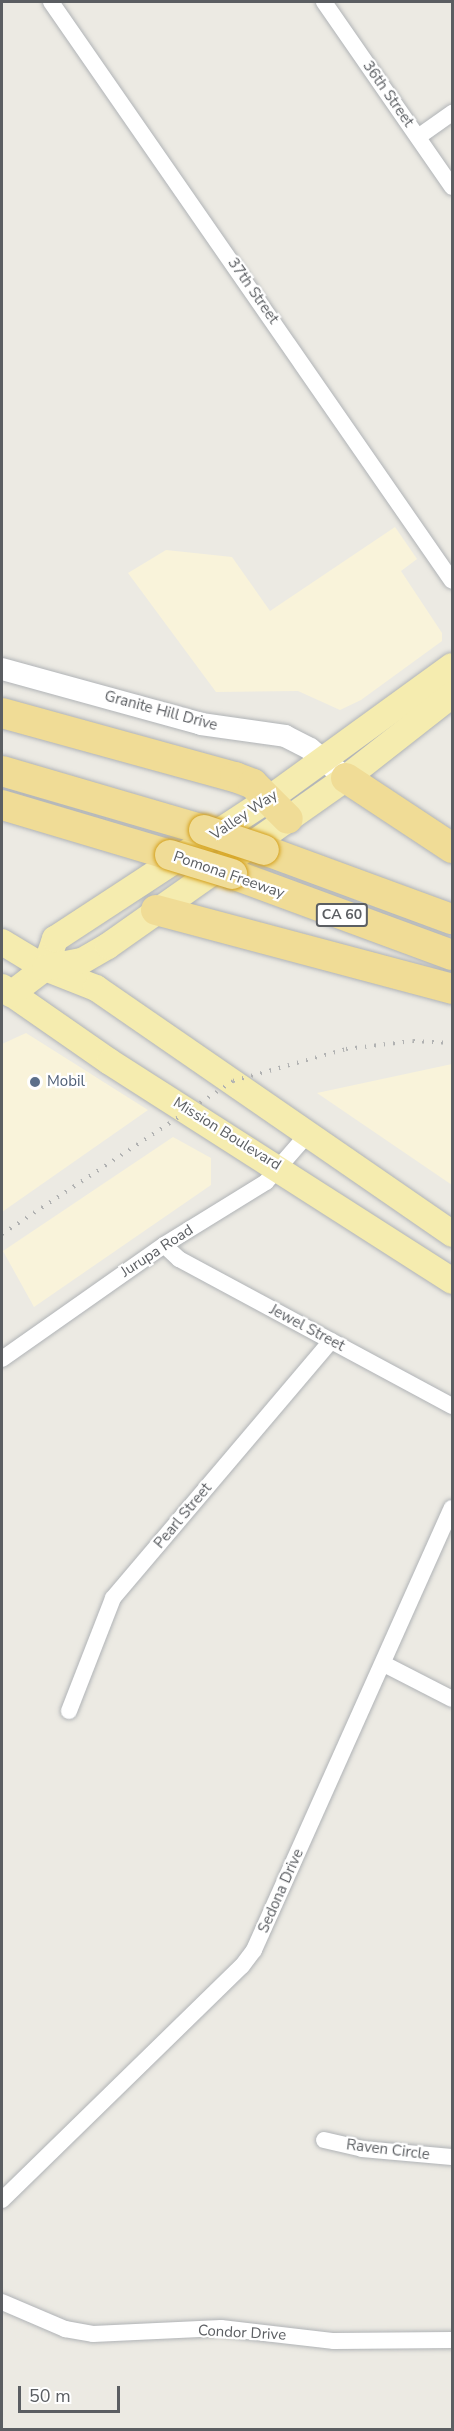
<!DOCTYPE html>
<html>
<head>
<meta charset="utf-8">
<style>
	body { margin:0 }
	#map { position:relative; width:454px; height:2431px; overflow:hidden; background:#eceae3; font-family:"Nunito Sans",sans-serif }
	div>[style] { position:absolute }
	.commercial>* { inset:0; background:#f9f3da }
	.roads { filter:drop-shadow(0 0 2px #b0b3b6) drop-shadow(0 0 2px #b0b3b6) }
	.street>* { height:16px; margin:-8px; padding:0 8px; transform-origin:8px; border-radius:8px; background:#fff }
	.secondary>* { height:22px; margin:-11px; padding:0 11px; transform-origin:11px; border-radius:11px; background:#fff }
	.primary>* { height:26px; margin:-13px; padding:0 13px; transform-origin:13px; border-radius:13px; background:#f5ecaf }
	.highway>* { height:30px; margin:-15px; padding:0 15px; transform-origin:15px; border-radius:15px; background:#f0dc96 }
	.rail>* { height:4px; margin-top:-2px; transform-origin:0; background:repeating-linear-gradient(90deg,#b1b2b2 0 1.5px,transparent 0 9.5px) }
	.bridges { filter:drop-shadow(0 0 2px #d4a01b) drop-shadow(0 0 2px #d4a01b) }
	.highway-bridge>* { height:30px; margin:-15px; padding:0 15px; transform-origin:15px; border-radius:15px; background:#f0dc96 }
	.dots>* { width:16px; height:16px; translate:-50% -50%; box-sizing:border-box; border:3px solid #fff; border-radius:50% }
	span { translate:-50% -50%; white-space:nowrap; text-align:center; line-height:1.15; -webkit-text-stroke:4.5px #fff; paint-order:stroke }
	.shield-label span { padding:2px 4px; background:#fff; border:2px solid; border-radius:4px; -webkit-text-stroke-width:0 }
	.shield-label { font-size:14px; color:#5b5e62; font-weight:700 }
	.street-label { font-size:15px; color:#5b5e62 }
	.service-label { font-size:15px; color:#4e5e75 }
	.left { translate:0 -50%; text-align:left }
	.frame { position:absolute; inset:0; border:3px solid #5b5e62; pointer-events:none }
	.scale { position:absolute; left:18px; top:2386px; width:102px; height:27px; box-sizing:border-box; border:3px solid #5b5e62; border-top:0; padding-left:8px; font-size:18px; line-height:21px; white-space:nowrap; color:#5b5e62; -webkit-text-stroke:4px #fff; paint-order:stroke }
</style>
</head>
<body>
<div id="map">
	<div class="commercial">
		<div style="clip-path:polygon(395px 527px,417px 559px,401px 571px,442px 633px,442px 641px,361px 700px,340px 710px,298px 691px,216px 692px,128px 573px,166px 550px,232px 557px,270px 611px)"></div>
		<div style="clip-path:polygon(26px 1033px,148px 1110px,2px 1212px,2px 1044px)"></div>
		<div style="clip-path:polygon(452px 1064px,452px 1185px,317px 1093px)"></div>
		<div style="clip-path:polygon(173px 1137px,211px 1158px,211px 1185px,34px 1307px,3px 1251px)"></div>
	</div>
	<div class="roads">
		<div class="street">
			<div style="left:51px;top:2px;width:704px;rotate:55.29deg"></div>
			<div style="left:324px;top:2px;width:225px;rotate:55.3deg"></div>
			<div style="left:418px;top:137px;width:42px;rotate:-35.2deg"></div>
			<div style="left:164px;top:1245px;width:21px;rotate:43deg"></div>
			<div style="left:179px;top:1259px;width:310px;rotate:28.3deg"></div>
			<div style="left:2px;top:1359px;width:198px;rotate:-35.1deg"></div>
			<div style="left:164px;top:1245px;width:120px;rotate:-31.7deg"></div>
			<div style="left:266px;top:1182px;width:61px;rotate:-49deg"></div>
			<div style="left:384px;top:1664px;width:76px;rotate:27.2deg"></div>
			<div style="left:69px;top:1711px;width:121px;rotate:-68.7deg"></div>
			<div style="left:113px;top:1598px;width:337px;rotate:-49.7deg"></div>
			<div style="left:324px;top:2140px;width:39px;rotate:13deg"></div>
			<div style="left:362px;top:2149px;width:90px;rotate:5.1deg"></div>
			<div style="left:2px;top:2200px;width:335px;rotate:-44.3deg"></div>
			<div style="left:242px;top:1966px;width:20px;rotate:-53deg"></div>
			<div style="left:254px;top:1950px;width:484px;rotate:-65.9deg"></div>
			<div style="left:2px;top:2302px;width:69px;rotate:23.2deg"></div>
			<div style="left:65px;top:2329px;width:28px;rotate:10deg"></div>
			<div style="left:93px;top:2334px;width:128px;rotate:-2.7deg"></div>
			<div style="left:221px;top:2328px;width:114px;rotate:6.6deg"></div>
			<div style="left:334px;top:2341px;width:118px;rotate:-0.5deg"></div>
		</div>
		<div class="secondary">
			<div style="left:2px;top:669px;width:206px;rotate:15.4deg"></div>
			<div style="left:201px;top:724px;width:85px;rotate:8.1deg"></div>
			<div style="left:285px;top:736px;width:28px;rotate:27deg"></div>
			<div style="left:310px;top:749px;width:46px;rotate:38.9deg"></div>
		</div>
		<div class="primary">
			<div style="left:2px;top:942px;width:50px;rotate:31.2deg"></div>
			<div style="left:45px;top:968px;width:55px;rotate:21.4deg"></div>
			<div style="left:96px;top:988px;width:433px;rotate:34.6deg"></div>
			<div style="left:45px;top:968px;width:31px;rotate:-71deg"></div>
			<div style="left:55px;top:939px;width:256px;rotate:-33.2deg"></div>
			<div style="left:269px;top:799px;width:226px;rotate:-36deg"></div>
			<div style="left:2px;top:987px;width:131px;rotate:34.8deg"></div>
			<div style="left:110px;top:1062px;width:406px;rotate:32.6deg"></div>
			<div style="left:11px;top:994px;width:43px;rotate:-37.4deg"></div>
			<div style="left:45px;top:968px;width:38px;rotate:-11deg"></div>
			<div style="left:82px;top:961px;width:30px;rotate:-30deg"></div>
			<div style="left:108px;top:946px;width:291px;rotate:-35.2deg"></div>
			<div style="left:346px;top:778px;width:135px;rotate:-38.1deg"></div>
		</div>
		<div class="highway">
			<div style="left:2px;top:713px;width:242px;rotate:15.4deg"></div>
			<div style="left:235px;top:777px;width:19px;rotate:21deg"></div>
			<div style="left:253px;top:784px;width:49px;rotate:45deg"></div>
			<div style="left:2px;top:771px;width:210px;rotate:16.3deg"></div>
			<div style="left:346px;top:778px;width:127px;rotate:33.4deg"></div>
			<div style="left:2px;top:805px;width:175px;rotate:16.6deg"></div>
			<div style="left:264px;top:850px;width:200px;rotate:20.2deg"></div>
			<div style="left:232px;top:874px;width:234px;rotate:20.2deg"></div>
			<div style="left:156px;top:910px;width:306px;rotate:14.9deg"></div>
		</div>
	</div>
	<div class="rail">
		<div style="left:2px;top:1234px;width:277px;rotate:-33.5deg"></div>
		<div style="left:233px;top:1081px;width:117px;rotate:-15.8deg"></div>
		<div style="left:346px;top:1049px;width:67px;rotate:-6.8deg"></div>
		<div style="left:413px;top:1041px;width:39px;rotate:3deg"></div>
	</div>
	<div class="bridges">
		<div class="highway-bridge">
			<div style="left:204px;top:830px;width:63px;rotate:18.4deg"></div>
			<div style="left:170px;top:855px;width:65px;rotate:17deg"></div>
		</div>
	</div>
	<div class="dots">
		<div style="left:35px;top:1082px;background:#5c6f8a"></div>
	</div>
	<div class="shield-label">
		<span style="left:342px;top:915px">CA 60</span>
	</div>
	<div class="street-label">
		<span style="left:388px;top:94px;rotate:55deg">36th Street</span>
		<span style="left:253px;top:291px;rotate:55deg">37th Street</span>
		<span style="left:161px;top:711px;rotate:15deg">Granite Hill Drive</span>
		<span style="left:244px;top:815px;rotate:-34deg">Valley Way</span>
		<span style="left:229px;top:875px;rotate:19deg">Pomona Freeway</span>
		<span style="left:227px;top:1134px;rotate:32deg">Mission Boulevard</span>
		<span style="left:157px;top:1251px;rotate:-33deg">Jurupa Road</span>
		<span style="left:307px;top:1328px;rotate:28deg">Jewel Street</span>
		<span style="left:183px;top:1516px;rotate:-50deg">Pearl Street</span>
		<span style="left:281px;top:1891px;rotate:-66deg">Sedona Drive</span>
		<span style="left:388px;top:2150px;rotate:7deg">Raven Circle</span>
		<span style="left:242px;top:2333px;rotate:3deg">Condor Drive</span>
	</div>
	<div class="service-label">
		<span class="left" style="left:47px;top:1082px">Mobil</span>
	</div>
	<div class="frame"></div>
	<div class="scale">50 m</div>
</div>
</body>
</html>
